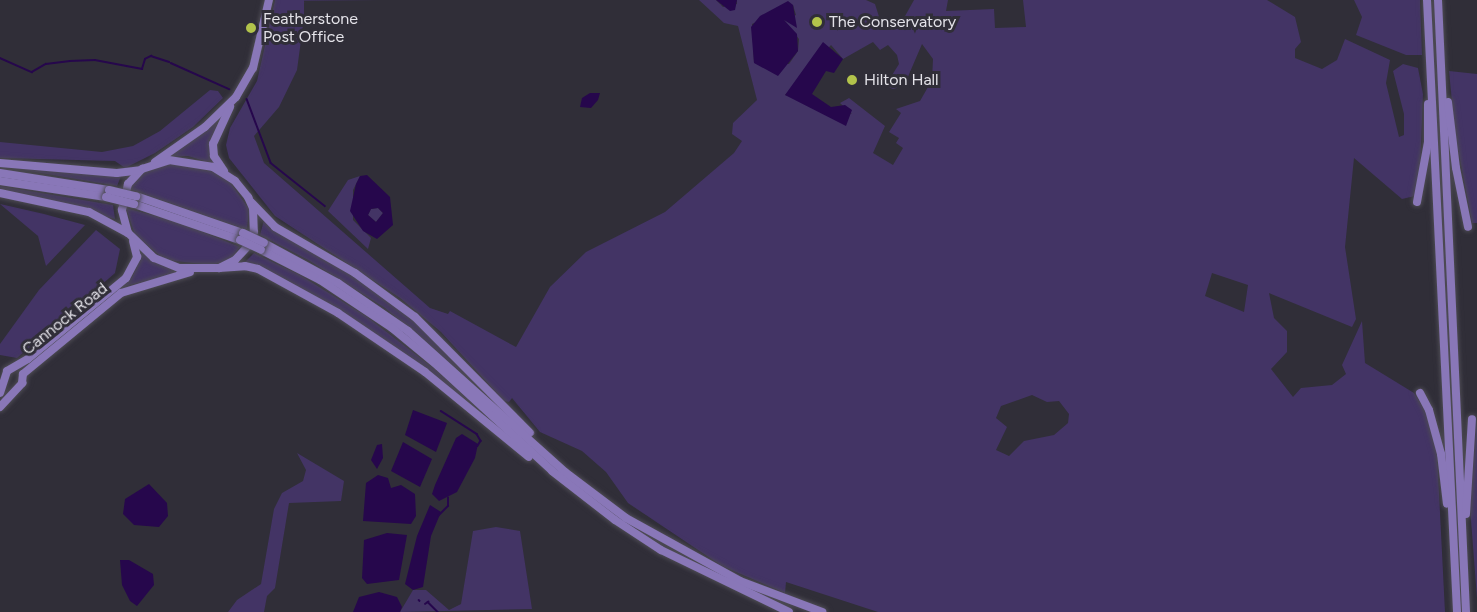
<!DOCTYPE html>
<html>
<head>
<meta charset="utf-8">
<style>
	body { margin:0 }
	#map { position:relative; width:1477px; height:612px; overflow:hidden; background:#302e38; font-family:Figtree,sans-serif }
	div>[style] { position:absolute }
	.green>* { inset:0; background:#433465 }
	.water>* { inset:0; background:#26074c }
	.stream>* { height:1.5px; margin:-0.75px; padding:0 0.75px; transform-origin:0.75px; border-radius:0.75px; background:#26074c }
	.roads { filter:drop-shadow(0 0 2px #4d4b54) drop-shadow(0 0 2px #4d4b54) }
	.highway>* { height:8px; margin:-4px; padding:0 4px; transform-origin:4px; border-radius:4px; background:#8977b8 }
	.bridges { filter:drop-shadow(0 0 2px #4d4b54) drop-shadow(0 0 2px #4d4b54) }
	.highway-bridge>* { height:8px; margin:-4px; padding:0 4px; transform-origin:4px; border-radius:4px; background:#8977b8 }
	.dots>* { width:16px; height:16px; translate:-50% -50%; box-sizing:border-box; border:3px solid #302e38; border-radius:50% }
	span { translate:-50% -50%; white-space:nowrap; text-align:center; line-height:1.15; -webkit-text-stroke:6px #302e38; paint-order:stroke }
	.poi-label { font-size:16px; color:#e4e3e9 }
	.left { translate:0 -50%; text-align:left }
	.street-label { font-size:16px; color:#e4e3e9 }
</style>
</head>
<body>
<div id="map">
	<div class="green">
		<div style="clip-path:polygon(evenodd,275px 0,304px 0,304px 18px,297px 70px,279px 107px,254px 136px,264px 163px,430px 308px,448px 314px,450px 311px,516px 347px,550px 287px,586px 252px,665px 212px,734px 153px,742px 141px,732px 134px,733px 123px,757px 100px,738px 26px,724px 23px,699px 0,716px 0,723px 7px,737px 4px,737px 0,866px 0,875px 4px,881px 23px,891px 29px,900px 25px,914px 0,948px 0,946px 11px,994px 9px,995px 28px,1026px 27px,1023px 0,1267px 0,1295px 17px,1301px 42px,1295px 49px,1295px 58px,1322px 69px,1337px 60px,1345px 39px,1390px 60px,1386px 83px,1399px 137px,1404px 135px,1404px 114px,1393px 71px,1403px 64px,1418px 68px,1423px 94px,1419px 195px,1402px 199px,1354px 158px,1345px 247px,1356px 319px,1352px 327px,1269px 293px,1274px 318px,1287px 331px,1287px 352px,1271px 369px,1293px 397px,1301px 388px,1332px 385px,1346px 374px,1342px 365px,1362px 321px,1365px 363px,1414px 393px,1426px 412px,1437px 453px,1445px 612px,878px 612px,786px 582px,785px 593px,722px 566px,628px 503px,606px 472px,582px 451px,540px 432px,512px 398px,509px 402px,504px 401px,441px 332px,400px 298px,275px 216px,229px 158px,226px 145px,230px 128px,257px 81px,275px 0,793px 5px,796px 15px,784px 20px,799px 39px,798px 51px,789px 64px,754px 63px,752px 24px,793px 5px,275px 0,873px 42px,880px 50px,888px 45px,897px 55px,899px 64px,889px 80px,880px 74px,876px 82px,893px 89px,904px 86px,922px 44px,933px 59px,932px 80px,920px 101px,896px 109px,901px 113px,889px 132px,899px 138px,896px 143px,903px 148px,893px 165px,873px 153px,885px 126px,849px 98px,840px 103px,852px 114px,785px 95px,831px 45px,843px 59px,873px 42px,275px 0,1212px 273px,1248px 285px,1244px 312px,1205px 296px,1212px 273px,275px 0,1032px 395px,1047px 402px,1059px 401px,1069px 414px,1068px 423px,1054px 435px,1024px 441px,1009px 456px,996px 450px,1007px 427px,996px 418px,1001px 406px,1032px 395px)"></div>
		<div style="clip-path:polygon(1354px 0,1420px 0,1422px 55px,1406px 55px,1356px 35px,1362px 17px)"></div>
		<div style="clip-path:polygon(1449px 71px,1477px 74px,1477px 223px,1472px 223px,1455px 133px)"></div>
		<div style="clip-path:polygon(210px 90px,218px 91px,223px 98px,193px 127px,155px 153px,125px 168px,115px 161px,0 158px,0 142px,102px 152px,133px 146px,160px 131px)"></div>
		<div style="clip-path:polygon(221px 115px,212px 137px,214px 164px,188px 156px,165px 157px)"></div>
		<div style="clip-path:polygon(167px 164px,205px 167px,230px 182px,249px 209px,247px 230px,129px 189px,147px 170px)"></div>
		<div style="clip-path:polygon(0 166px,121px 176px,117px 186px)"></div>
		<div style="clip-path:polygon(360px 176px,353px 190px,353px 220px,371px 238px,368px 249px,328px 211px,348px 180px)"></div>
		<div style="clip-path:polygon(0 186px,113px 205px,115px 219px,0 190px)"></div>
		<div style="clip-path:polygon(0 204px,44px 214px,85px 225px,46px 266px,38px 236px)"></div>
		<div style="clip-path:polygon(126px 208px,178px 222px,240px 247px,230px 260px,212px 265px,165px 260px,135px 235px)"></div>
		<div style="clip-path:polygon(378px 208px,383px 213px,376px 222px,368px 215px,371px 209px)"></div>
		<div style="clip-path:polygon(264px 220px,348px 272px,412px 318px,493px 400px,385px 308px,308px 260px,260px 235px)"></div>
		<div style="clip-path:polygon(96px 230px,120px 249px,115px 273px,17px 358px,0 355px,0 344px,39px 290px)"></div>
		<div style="clip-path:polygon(138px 250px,182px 272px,126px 286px,75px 324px,25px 369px,22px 366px,132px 277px,137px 267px)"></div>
		<div style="clip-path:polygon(254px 253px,300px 275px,366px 316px,436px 370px,491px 421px,400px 351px,244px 263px)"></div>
		<div style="clip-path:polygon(1477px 418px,1477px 598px,1470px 507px)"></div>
		<div style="clip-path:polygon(297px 453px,344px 481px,341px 501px,289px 503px,275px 588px,267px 596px,264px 612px,228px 612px,237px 600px,261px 584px,274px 509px,282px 493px,303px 481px,306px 470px)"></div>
		<div style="clip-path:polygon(496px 527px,520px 531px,532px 609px,400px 612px,413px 590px,426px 590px,449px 610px,461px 604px,473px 531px)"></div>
	</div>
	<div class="water">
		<div style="clip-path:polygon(716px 0,737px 0,735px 10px,730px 11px)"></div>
		<div style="clip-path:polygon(788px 1px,793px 5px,797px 28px,784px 20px,797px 34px,798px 51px,778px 76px,754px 63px,751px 27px,760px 16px)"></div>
		<div style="clip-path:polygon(823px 42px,843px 59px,834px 73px,826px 71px,812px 94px,831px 107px,845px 105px,852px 110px,846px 126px,785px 95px)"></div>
		<div style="clip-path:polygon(590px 93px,600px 93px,598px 100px,591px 108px,580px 107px,582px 98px)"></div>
		<div style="clip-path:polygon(evenodd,367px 175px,390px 197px,393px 225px,377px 239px,363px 231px,350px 211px,356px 184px,360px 176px,367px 175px,378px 208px,383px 213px,376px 222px,368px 215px,371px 209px,378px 208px)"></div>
		<div style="clip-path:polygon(413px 410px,447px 423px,436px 452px,405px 435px)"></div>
		<div style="clip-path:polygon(462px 434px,478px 444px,475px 458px,457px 492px,439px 501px,432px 494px,435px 485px,456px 438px)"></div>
		<div style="clip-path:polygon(403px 442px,432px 459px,420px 487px,391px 471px)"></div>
		<div style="clip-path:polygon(382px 444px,383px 458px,377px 469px,371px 460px,377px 445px)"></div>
		<div style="clip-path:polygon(378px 475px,388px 478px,391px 488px,401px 485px,415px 494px,416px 516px,411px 524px,363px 521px,366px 483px)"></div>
		<div style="clip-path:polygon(149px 484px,167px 503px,168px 516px,159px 527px,134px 525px,123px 514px,125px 499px)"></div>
		<div style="clip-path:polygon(430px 505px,441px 512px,431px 536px,423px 587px,413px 590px,405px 584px,417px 536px)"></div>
		<div style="clip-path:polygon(387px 533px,407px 535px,399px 580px,367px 584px,362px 578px,364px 540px)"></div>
		<div style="clip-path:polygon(120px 560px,129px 560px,153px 574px,154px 585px,137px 606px,130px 601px,122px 585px)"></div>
		<div style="clip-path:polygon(379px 592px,397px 597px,402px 607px,400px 612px,353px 612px,359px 597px)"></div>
	</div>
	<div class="stream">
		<div style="left:0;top:58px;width:35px;rotate:24deg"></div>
		<div style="left:32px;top:72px;width:16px;rotate:-30deg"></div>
		<div style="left:46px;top:64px;width:24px;rotate:-7deg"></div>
		<div style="left:70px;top:61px;width:25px;rotate:-2deg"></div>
		<div style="left:95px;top:60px;width:48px;rotate:10.8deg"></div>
		<div style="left:142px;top:69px;width:10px;rotate:-73deg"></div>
		<div style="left:145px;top:59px;width:7px;rotate:-27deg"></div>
		<div style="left:151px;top:56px;width:19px;rotate:18deg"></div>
		<div style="left:171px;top:63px;width:64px;rotate:24.1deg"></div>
		<div style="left:247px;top:99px;width:68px;rotate:69.4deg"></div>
		<div style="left:271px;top:163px;width:69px;rotate:38.5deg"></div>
		<div style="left:441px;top:411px;width:43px;rotate:32.6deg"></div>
		<div style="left:477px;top:434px;width:8px;rotate:60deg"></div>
		<div style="left:481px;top:441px;width:6px;rotate:121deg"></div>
		<div style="left:438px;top:516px;width:14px;rotate:-45deg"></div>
		<div style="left:448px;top:506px;width:8px;rotate:-90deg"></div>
		<div style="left:419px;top:600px;width:1px;rotate:45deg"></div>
		<div style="left:425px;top:604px;width:4px;rotate:-34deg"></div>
		<div style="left:428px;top:602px;width:14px;rotate:45deg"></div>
	</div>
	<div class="roads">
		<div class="highway">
			<div style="left:1427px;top:0;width:613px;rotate:87.19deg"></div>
			<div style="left:1438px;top:0;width:613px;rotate:87.38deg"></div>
			<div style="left:1448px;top:102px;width:66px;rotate:83.1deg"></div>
			<div style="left:1456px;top:168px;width:60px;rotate:78.5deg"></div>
			<div style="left:169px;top:160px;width:45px;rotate:9deg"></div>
			<div style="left:213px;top:167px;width:26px;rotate:32deg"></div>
			<div style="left:235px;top:181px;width:21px;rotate:51deg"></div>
			<div style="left:248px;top:197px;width:12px;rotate:66deg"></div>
			<div style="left:253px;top:208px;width:24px;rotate:88deg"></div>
			<div style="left:254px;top:232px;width:14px;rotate:111deg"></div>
			<div style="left:249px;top:245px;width:21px;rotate:133deg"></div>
			<div style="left:235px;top:260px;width:18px;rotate:153deg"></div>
			<div style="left:219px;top:268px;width:40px;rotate:180deg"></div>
			<div style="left:179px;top:268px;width:27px;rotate:-158deg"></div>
			<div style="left:154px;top:258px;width:36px;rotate:-136deg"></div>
			<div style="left:128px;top:233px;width:24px;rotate:-105deg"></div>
			<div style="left:122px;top:210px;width:27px;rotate:-77deg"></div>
			<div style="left:128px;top:184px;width:21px;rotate:-47deg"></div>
			<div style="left:142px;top:169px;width:28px;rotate:-18deg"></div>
			<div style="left:155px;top:162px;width:61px;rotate:-35deg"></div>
			<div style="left:205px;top:127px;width:43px;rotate:-44.1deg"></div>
			<div style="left:236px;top:97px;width:34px;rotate:-60deg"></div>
			<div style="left:253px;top:68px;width:70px;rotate:-76.8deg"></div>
			<div style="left:0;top:163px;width:117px;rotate:4.9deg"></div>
			<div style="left:117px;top:173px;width:23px;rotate:-7deg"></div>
			<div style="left:224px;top:171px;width:18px;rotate:-124deg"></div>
			<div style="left:214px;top:156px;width:12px;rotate:-95deg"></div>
			<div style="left:213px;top:144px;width:41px;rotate:-65.3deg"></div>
			<div style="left:0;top:173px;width:110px;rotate:8.9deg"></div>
			<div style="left:0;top:181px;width:107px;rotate:8.6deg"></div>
			<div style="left:0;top:193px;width:91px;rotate:12.1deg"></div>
			<div style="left:89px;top:212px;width:44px;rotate:28.3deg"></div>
			<div style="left:136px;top:196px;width:113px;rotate:19.1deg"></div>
			<div style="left:1417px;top:202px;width:61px;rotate:-79.6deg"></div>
			<div style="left:1428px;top:142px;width:38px;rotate:-90deg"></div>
			<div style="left:252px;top:203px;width:33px;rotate:46deg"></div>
			<div style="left:275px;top:227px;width:92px;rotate:29.9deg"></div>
			<div style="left:355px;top:273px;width:74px;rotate:36.3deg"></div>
			<div style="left:415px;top:317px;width:163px;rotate:45.2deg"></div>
			<div style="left:134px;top:204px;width:112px;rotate:18.8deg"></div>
			<div style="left:264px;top:243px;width:84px;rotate:28.4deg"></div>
			<div style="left:338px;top:283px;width:85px;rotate:34.4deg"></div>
			<div style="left:408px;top:331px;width:211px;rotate:41.9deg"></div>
			<div style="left:565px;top:472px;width:76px;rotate:37deg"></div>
			<div style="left:626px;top:518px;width:130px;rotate:28.9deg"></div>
			<div style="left:740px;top:581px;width:88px;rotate:20.7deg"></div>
			<div style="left:261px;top:250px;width:66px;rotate:27deg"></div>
			<div style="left:320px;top:280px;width:87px;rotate:33.7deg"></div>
			<div style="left:392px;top:328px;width:60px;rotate:39.6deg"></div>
			<div style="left:438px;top:366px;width:155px;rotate:42.6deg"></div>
			<div style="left:552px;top:471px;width:80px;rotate:37.9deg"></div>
			<div style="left:615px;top:520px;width:55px;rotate:33.1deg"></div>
			<div style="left:661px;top:550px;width:142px;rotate:25.8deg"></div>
			<div style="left:219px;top:268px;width:26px;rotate:-4deg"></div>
			<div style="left:245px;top:266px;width:13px;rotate:13deg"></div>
			<div style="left:258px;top:269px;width:91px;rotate:28.8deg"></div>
			<div style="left:338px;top:313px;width:105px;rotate:34.1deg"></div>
			<div style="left:425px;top:372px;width:134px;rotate:39.3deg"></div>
			<div style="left:23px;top:374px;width:127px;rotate:-39.6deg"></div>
			<div style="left:121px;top:293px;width:72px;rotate:-16.9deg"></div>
			<div style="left:0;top:393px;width:23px;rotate:-72deg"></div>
			<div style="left:7px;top:371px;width:24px;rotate:-30deg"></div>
			<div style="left:28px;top:359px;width:127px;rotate:-39.6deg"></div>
			<div style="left:126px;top:278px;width:24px;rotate:-62deg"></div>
			<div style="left:137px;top:257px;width:16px;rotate:-104deg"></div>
			<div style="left:1420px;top:393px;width:19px;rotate:62deg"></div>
			<div style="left:1429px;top:410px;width:46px;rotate:74.7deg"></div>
			<div style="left:1441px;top:454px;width:50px;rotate:83.2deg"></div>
			<div style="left:0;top:407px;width:33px;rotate:-47deg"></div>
			<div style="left:22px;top:383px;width:9px;rotate:-84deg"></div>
			<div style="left:1466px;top:514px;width:95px;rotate:-86.4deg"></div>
		</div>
	</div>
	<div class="bridges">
		<div class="highway-bridge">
			<div style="left:109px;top:190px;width:28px;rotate:13deg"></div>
			<div style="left:106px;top:197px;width:29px;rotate:14deg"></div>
			<div style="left:243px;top:233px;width:23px;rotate:25deg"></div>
			<div style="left:240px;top:240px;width:23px;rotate:25deg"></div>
		</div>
	</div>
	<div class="dots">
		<div style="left:817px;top:22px;background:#b2c34b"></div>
		<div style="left:251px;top:28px;background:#b2c34b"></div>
		<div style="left:852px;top:80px;background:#b2c34b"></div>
	</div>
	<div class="poi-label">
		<span class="left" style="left:263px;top:28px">Featherstone<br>Post Office</span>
		<span class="left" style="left:829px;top:22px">The Conservatory</span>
		<span class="left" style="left:864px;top:80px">Hilton Hall</span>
	</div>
	<div class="street-label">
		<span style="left:65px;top:319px;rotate:-39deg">Cannock Road</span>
	</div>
</div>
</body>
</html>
